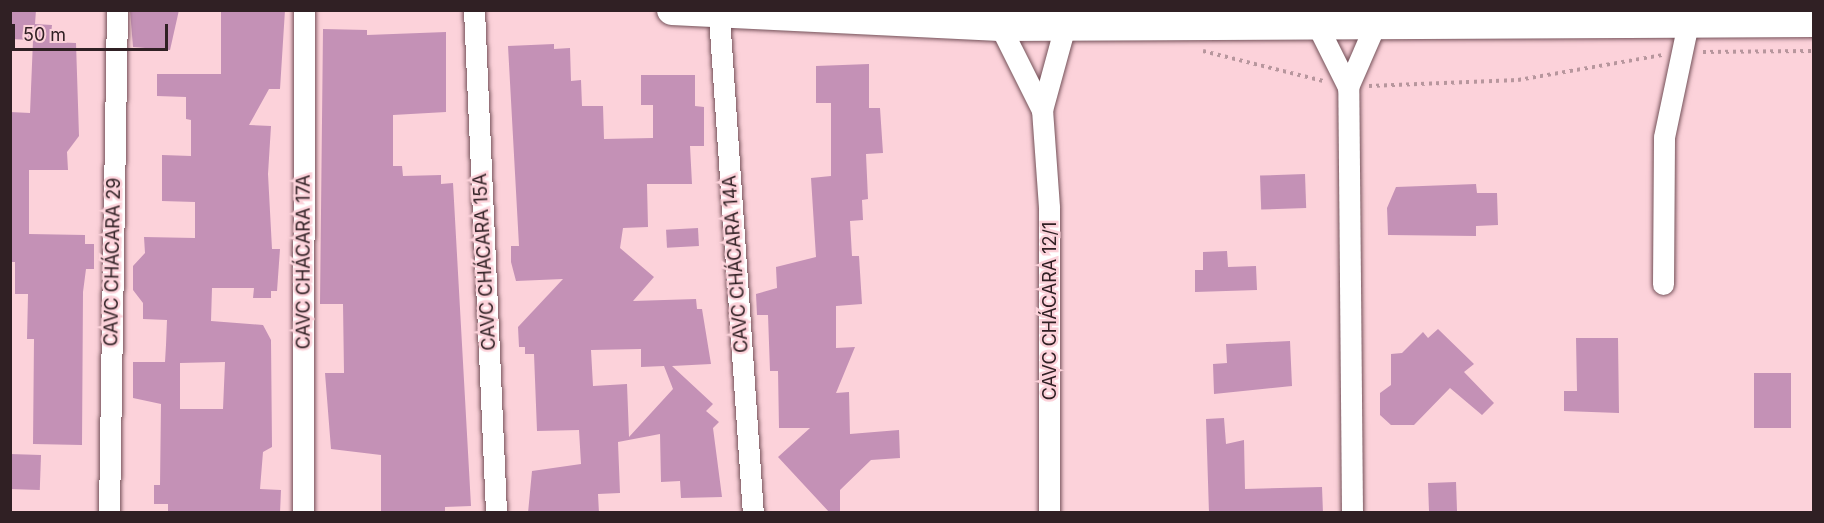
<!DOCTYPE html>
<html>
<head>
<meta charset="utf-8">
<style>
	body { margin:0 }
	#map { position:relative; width:1824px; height:523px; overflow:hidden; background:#fcd2da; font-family:Inter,sans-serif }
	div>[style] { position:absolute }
	.building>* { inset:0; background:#c491b6; transform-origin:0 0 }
	.path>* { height:4px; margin-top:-2px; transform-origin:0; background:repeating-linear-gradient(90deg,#b7969d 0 3px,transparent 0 7.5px) }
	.roads { filter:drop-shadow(0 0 2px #745159) drop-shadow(0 0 2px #745159) }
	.street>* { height:21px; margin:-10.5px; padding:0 10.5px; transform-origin:10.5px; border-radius:10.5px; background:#fff }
	.secondary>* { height:30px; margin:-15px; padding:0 15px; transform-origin:15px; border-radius:15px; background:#fff }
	span { translate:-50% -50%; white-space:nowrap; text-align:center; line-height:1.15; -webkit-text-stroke:5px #fcd2da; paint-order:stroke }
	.street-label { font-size:18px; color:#302024 }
	.frame { position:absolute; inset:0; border:12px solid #302024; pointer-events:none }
	.scale { position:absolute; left:12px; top:24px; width:156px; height:27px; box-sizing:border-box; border:3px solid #302024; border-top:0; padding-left:8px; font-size:18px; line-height:21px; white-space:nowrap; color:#302024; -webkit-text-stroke:4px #fcd2da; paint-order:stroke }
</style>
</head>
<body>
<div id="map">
	<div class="building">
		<div style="clip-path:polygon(10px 10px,36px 10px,35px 24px,52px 25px,50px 42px,76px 43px,79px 136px,67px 152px,68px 170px,29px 170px,29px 234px,85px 235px,85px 244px,94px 244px,94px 269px,86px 269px,83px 292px,82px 445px,33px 444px,34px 339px,27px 339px,28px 294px,15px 294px,15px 262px,10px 262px,10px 112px,30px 113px,33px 40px,10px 39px)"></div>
		<div style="clip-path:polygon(130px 10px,179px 10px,170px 50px,133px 47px)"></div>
		<div style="clip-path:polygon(evenodd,221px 10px,285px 10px,280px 89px,269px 89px,249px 125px,271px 126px,268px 174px,272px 249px,280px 249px,277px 291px,271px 291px,271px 298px,253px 298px,254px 288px,212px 288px,211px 321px,263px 325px,271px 340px,272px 447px,263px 452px,260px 489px,281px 490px,280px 513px,168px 513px,168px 504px,154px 504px,154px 485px,160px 485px,161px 404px,133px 398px,133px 362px,165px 362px,166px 345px,167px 320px,143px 319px,143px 303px,133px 290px,133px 266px,145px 253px,144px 237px,195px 238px,195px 202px,162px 201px,162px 155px,191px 156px,191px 120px,186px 119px,186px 97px,157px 96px,157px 74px,221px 74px,221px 10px,225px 362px,223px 409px,180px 409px,180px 363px,225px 362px)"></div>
		<div style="clip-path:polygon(323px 29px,367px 30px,367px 35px,446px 32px,446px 112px,393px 115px,393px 166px,402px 166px,403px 176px,441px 175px,441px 184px,453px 183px,471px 506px,445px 507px,445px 513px,381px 513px,381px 455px,331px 449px,325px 373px,344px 373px,343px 304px,320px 304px)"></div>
		<div style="clip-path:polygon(evenodd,554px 44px,554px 49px,570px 48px,571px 81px,581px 80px,582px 106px,603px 106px,604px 139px,653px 138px,653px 105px,641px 105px,641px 75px,695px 75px,695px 106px,704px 107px,704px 146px,690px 146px,692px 184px,647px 184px,648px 227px,623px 228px,620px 248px,654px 277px,633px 301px,696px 299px,697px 309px,702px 309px,711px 364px,672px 366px,713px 404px,706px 411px,719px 422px,713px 428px,722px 497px,681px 498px,680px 481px,661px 482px,660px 434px,618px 442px,620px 493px,598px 494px,599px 513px,528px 513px,532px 471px,581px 464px,579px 430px,537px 431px,534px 354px,525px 354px,525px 347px,519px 347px,518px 327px,563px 279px,516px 281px,511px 262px,511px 246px,519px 246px,508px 46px,554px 44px,641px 349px,641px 367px,664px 366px,673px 389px,629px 437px,627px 384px,593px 386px,591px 350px,641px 349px)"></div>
		<div style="clip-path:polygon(869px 64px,869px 108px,880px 108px,883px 153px,866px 154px,868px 199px,862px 200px,863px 220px,850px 221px,852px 256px,859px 256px,862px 304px,836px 306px,836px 348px,855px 347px,836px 393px,849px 392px,850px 434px,899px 430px,900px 458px,871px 460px,840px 490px,840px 513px,830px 513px,778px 457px,810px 428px,779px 428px,778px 371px,770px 371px,768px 315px,757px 315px,756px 294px,777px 288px,776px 267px,816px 257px,811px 178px,831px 176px,831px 103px,816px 103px,816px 66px)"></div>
		<div style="left:1305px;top:174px;width:34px;height:45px;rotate:88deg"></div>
		<div style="clip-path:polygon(1476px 184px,1477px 193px,1497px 193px,1498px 225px,1476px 226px,1476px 236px,1388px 235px,1387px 208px,1396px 187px)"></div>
		<div style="left:698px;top:228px;width:18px;height:32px;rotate:87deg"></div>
		<div style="clip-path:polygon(1227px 251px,1228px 267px,1256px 266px,1257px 290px,1195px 292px,1195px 270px,1203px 270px,1203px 252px)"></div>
		<div style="clip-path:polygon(1438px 329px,1474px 364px,1464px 372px,1494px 403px,1482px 415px,1450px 388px,1414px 425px,1391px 425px,1380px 415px,1380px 393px,1391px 385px,1391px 354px,1402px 353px,1423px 332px,1428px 338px)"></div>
		<div style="clip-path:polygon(1576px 338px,1618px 338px,1619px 413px,1564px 411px,1564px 391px,1577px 391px)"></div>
		<div style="clip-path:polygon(1290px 341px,1292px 386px,1214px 394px,1213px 364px,1227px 363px,1226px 344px)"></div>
		<div style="left:1754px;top:373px;width:37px;height:55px"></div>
		<div style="clip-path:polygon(1224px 418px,1226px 444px,1244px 440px,1245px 489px,1322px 487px,1323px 513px,1209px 513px,1206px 419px)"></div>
		<div style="left:41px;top:455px;width:35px;height:31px;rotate:92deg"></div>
		<div style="left:1456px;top:482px;width:31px;height:28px;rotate:88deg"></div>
	</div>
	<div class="path">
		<div style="left:1203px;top:51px;width:124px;rotate:14deg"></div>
		<div style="left:1703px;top:52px;width:111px;rotate:-0.5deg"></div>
		<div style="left:1369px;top:86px;width:149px;rotate:-2.3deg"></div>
		<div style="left:1518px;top:80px;width:146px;rotate:-9.8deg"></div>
	</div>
	<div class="roads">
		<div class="street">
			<div style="left:474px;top:10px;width:502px;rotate:87.49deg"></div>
			<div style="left:719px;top:16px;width:497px;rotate:86.1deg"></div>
			<div style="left:1317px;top:25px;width:69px;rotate:63.4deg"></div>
			<div style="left:1000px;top:26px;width:94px;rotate:63.4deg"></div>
			<div style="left:1663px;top:284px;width:147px;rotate:-89.6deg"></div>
			<div style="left:1664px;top:137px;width:116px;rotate:-78.1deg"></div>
			<div style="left:109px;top:512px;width:502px;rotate:-89.09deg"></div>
			<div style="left:303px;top:512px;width:502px;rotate:-89.89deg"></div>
			<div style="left:1049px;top:512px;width:305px;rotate:-90deg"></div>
			<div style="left:1049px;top:207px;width:97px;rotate:-94.1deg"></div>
			<div style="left:1042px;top:110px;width:87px;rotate:-74.7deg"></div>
			<div style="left:1352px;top:512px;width:425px;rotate:-90.5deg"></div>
			<div style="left:1348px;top:87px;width:68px;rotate:-66.5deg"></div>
		</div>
		<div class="secondary">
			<div style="left:672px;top:10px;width:328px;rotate:2.8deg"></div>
			<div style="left:1000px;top:26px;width:814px;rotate:-0.28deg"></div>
		</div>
	</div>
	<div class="street-label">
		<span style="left:113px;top:262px;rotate:-89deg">CAVC CHÁCARA 29</span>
		<span style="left:304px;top:262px;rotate:-90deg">CAVC CHÁCARA 17A</span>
		<span style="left:485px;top:262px;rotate:-93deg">CAVC CHÁCARA 15A</span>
		<span style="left:736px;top:264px;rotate:-94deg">CAVC CHÁCARA 14A</span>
		<span style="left:1050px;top:311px;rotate:-90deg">CAVC CHÁCARA 12/1</span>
	</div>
	<div class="frame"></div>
	<div class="scale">50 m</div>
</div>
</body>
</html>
